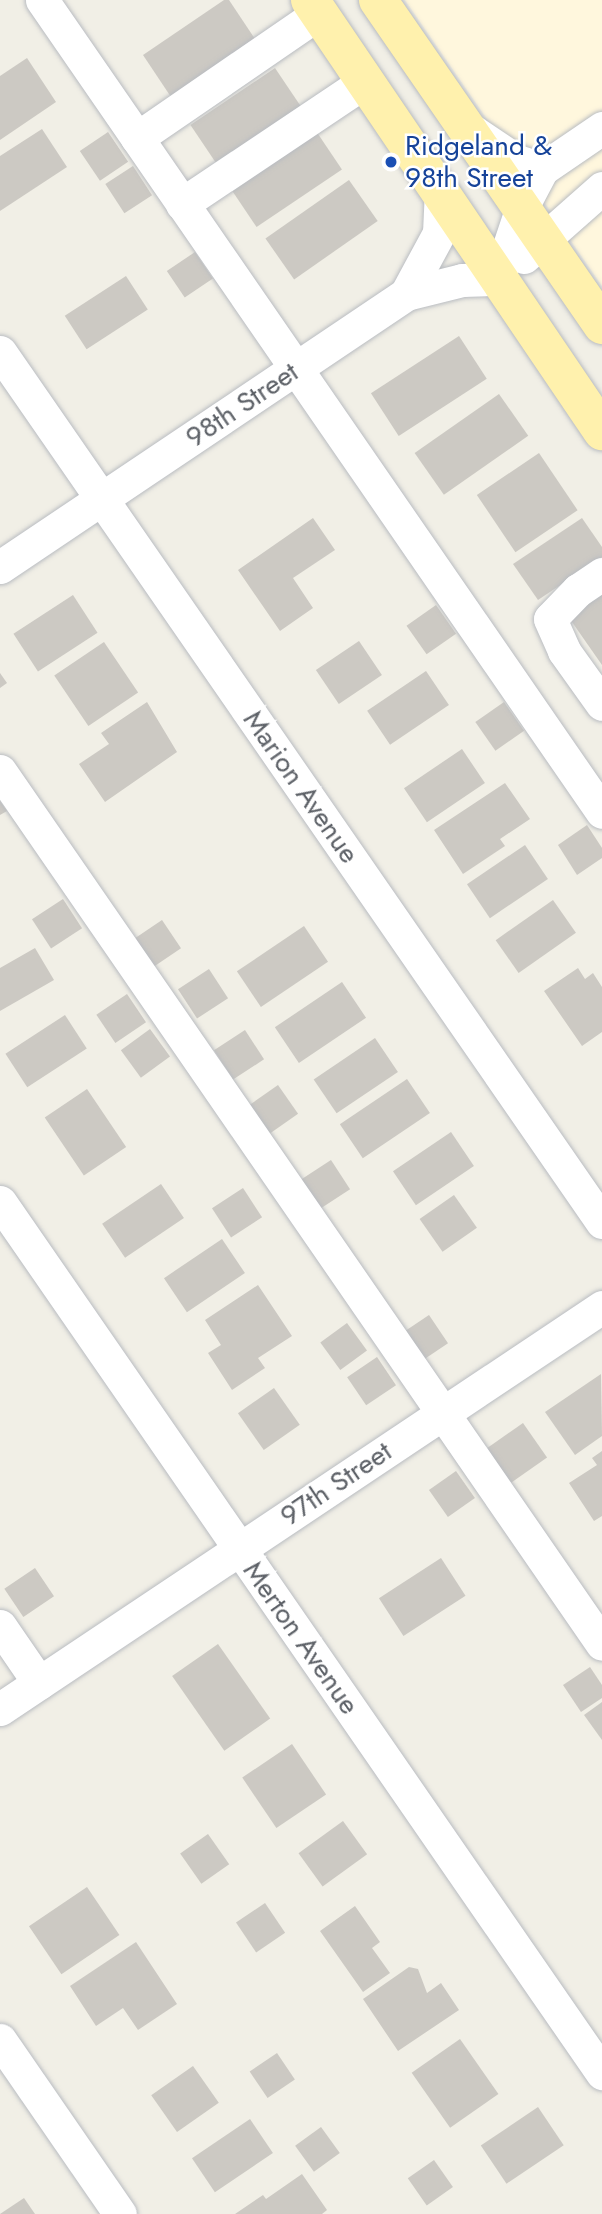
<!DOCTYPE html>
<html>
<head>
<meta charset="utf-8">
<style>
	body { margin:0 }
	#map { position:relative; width:602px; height:2214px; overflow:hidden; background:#f1efe6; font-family:Jost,sans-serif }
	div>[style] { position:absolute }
	.commercial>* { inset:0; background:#fff7dd }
	.building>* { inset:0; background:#ccc9c3; transform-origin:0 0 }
	.roads { filter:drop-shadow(0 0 2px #b9bcc1) drop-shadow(0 0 2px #b9bcc1) }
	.minor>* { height:33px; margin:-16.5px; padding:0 16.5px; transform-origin:16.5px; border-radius:16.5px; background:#fff }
	.major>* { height:38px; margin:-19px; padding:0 19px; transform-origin:19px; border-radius:19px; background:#fff1ad }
	.dots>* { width:19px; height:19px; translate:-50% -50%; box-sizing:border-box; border:4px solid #fff; border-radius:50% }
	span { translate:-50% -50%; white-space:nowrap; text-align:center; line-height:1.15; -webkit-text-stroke:5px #fff; paint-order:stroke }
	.transit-label { font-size:28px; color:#164399 }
	.left { translate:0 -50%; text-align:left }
	.street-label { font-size:28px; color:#5e6268 }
</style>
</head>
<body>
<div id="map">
	<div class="commercial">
		<div style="clip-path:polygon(405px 0,602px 0,602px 286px)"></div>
	</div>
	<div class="building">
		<div style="clip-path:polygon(224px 0,229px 0,255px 39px,171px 97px,143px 55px)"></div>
		<div style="clip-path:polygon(27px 58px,56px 102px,0 140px,0 76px)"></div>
		<div style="left:275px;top:68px;width:50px;height:102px;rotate:56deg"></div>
		<div style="left:314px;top:128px;width:50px;height:103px;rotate:56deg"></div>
		<div style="clip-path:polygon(42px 129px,67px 167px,0 211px,0 156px)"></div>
		<div style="left:108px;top:132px;width:36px;height:34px;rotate:56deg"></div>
		<div style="left:133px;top:166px;width:35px;height:33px;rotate:57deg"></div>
		<div style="left:349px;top:180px;width:50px;height:102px;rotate:55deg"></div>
		<div style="left:195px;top:252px;width:32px;height:34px;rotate:56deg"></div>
		<div style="left:126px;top:276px;width:40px;height:73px;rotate:57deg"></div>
		<div style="left:459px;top:336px;width:51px;height:105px;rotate:57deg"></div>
		<div style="left:499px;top:394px;width:51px;height:103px;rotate:55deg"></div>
		<div style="left:539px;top:453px;width:69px;height:75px;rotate:56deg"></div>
		<div style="clip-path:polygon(313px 518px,335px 550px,293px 578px,313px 608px,280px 631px,238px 570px)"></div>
		<div style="clip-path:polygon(582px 518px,602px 547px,602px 557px,538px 600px,513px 564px)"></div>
		<div style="clip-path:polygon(602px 586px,602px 665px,565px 612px)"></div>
		<div style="left:73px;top:595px;width:45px;height:71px;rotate:57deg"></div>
		<div style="left:436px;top:605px;width:35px;height:36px;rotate:55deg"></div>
		<div style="left:359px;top:641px;width:41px;height:52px;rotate:56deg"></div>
		<div style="left:104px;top:642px;width:61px;height:60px;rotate:56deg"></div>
		<div style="left:426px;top:671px;width:41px;height:71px;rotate:56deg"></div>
		<div style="clip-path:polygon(0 673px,7px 683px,0 688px)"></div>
		<div style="clip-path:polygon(147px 702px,177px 752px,105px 802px,79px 764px,109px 744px,101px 733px)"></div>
		<div style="left:504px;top:702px;width:35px;height:35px;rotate:55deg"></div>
		<div style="left:462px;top:749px;width:41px;height:70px;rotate:56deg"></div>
		<div style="clip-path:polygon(505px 783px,530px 819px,500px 839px,505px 846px,463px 874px,434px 830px)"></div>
		<div style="clip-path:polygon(0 801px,7px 811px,0 815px)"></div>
		<div style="clip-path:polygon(587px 825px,602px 848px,602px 858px,577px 875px,558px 845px)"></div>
		<div style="left:525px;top:845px;width:41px;height:70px;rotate:56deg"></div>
		<div style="left:63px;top:899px;width:35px;height:37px;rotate:57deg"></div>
		<div style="left:553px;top:900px;width:40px;height:70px;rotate:55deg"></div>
		<div style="left:162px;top:920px;width:34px;height:37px;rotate:56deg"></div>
		<div style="left:304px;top:926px;width:43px;height:81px;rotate:56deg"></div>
		<div style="clip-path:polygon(35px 948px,54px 980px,0 1011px,0 968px)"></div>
		<div style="clip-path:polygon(578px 968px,585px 979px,593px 973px,602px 987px,602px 1032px,582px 1046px,544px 991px)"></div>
		<div style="left:209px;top:969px;width:35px;height:37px;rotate:57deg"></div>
		<div style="left:342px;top:982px;width:43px;height:81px;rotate:56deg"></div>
		<div style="left:127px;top:994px;width:34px;height:37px;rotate:56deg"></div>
		<div style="left:65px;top:1015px;width:40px;height:71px;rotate:57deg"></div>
		<div style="left:150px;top:1029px;width:34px;height:36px;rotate:54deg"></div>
		<div style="left:245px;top:1030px;width:35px;height:37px;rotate:57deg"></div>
		<div style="left:375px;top:1038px;width:41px;height:74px;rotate:56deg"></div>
		<div style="left:407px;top:1079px;width:41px;height:81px;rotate:56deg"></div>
		<div style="left:278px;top:1085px;width:35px;height:37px;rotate:55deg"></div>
		<div style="left:87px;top:1089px;width:70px;height:51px;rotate:56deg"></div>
		<div style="left:451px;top:1132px;width:41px;height:70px;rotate:56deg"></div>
		<div style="left:331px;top:1160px;width:35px;height:37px;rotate:57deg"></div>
		<div style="left:161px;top:1184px;width:41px;height:71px;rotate:56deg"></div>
		<div style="left:243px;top:1188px;width:35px;height:37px;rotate:57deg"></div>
		<div style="left:454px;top:1195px;width:40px;height:42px;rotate:55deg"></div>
		<div style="left:222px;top:1239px;width:41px;height:70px;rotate:56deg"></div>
		<div style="clip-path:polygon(258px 1285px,292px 1336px,258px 1358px,265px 1368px,232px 1390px,208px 1353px,221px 1345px,205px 1320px)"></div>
		<div style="left:429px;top:1315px;width:34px;height:31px;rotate:56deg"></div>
		<div style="left:347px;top:1323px;width:34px;height:33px;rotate:54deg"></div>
		<div style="left:377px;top:1357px;width:34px;height:36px;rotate:56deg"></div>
		<div style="clip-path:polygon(601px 1374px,602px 1436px,575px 1455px,545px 1412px)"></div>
		<div style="left:274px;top:1388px;width:45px;height:44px;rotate:55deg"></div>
		<div style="left:523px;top:1423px;width:42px;height:44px;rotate:55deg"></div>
		<div style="clip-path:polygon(602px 1451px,602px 1516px,594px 1521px,569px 1483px,597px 1465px,592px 1458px)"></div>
		<div style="left:456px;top:1471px;width:33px;height:33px;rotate:55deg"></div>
		<div style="left:441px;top:1558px;width:45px;height:74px;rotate:57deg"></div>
		<div style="left:35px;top:1568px;width:34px;height:37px;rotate:56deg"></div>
		<div style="left:218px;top:1644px;width:91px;height:56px;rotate:55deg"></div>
		<div style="clip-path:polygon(590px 1667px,602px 1685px,602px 1698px,581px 1712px,563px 1685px)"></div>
		<div style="clip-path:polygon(602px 1702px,602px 1740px,584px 1715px)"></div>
		<div style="left:292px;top:1744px;width:61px;height:60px;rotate:56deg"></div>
		<div style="left:343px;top:1821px;width:41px;height:55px;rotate:54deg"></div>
		<div style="left:208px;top:1834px;width:37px;height:34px;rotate:55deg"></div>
		<div style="left:87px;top:1887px;width:58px;height:70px;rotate:56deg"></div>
		<div style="left:265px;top:1903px;width:36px;height:35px;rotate:56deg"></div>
		<div style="clip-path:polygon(355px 1906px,380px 1942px,372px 1948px,390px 1973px,363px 1992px,320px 1931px)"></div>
		<div style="clip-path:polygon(136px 1942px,177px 2004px,138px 2030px,123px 2008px,96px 2026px,70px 1986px)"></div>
		<div style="clip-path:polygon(409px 1967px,418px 1969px,427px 1993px,441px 1983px,459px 2010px,398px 2051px,363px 1999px)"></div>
		<div style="left:460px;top:2039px;width:67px;height:59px;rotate:55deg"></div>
		<div style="left:277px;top:2053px;width:32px;height:33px;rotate:56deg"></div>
		<div style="left:193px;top:2066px;width:45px;height:51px;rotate:55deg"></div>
		<div style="left:538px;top:2107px;width:46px;height:69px;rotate:56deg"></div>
		<div style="left:250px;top:2119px;width:41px;height:70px;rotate:56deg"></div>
		<div style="left:321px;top:2127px;width:32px;height:32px;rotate:54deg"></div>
		<div style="left:434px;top:2160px;width:33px;height:32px;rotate:55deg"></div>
		<div style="clip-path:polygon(302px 2174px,327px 2210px,322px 2214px,235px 2214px,263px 2195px,266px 2199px)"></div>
		<div style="clip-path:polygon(24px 2198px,35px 2214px,0 2214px)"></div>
	</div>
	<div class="roads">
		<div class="minor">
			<div style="left:42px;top:0;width:986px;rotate:55.41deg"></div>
			<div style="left:471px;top:130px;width:55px;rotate:34deg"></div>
			<div style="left:517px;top:161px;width:26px;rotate:18deg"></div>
			<div style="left:137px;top:138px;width:221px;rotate:-34.5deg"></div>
			<div style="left:182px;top:204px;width:221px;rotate:-33.8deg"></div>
			<div style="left:524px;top:257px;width:104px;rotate:-41.5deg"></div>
			<div style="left:498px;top:279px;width:76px;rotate:-71.6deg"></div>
			<div style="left:522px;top:207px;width:43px;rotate:-62.2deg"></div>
			<div style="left:542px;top:169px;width:73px;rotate:-34.3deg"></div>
			<div style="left:406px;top:294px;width:69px;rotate:-61.6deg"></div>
			<div style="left:439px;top:233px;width:44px;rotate:-87.4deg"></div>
			<div style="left:0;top:352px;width:1058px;rotate:55.32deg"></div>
			<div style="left:0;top:567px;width:489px;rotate:-33.9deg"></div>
			<div style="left:406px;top:294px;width:58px;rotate:-14deg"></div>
			<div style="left:462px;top:280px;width:36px;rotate:-2deg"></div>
			<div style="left:602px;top:574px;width:29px;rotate:146deg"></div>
			<div style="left:578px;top:590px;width:40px;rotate:134deg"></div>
			<div style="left:550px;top:619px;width:35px;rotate:66deg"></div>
			<div style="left:564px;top:651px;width:65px;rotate:54.4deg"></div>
			<div style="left:0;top:771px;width:1060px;rotate:55.41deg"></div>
			<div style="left:0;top:1202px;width:1059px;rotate:55.35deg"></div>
			<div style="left:0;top:1626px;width:69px;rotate:55.6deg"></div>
			<div style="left:0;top:1709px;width:724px;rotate:-33.73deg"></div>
			<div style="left:0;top:2040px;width:211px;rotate:55.4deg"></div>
		</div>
		<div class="major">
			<div style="left:310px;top:0;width:521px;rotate:55.88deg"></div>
			<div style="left:378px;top:0;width:395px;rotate:55.4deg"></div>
		</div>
	</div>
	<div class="dots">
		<div style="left:391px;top:162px;background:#1a4fb4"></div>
	</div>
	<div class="transit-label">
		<span class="left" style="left:405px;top:162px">Ridgeland &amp;<br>98th Street</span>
	</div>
	<div class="street-label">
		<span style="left:242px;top:405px;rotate:-34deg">98th Street</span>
		<span style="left:301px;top:787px;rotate:55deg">Marion Avenue</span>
		<span style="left:336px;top:1484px;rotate:-34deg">97th Street</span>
		<span style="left:301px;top:1638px;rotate:55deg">Merton Avenue</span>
	</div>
</div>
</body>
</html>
